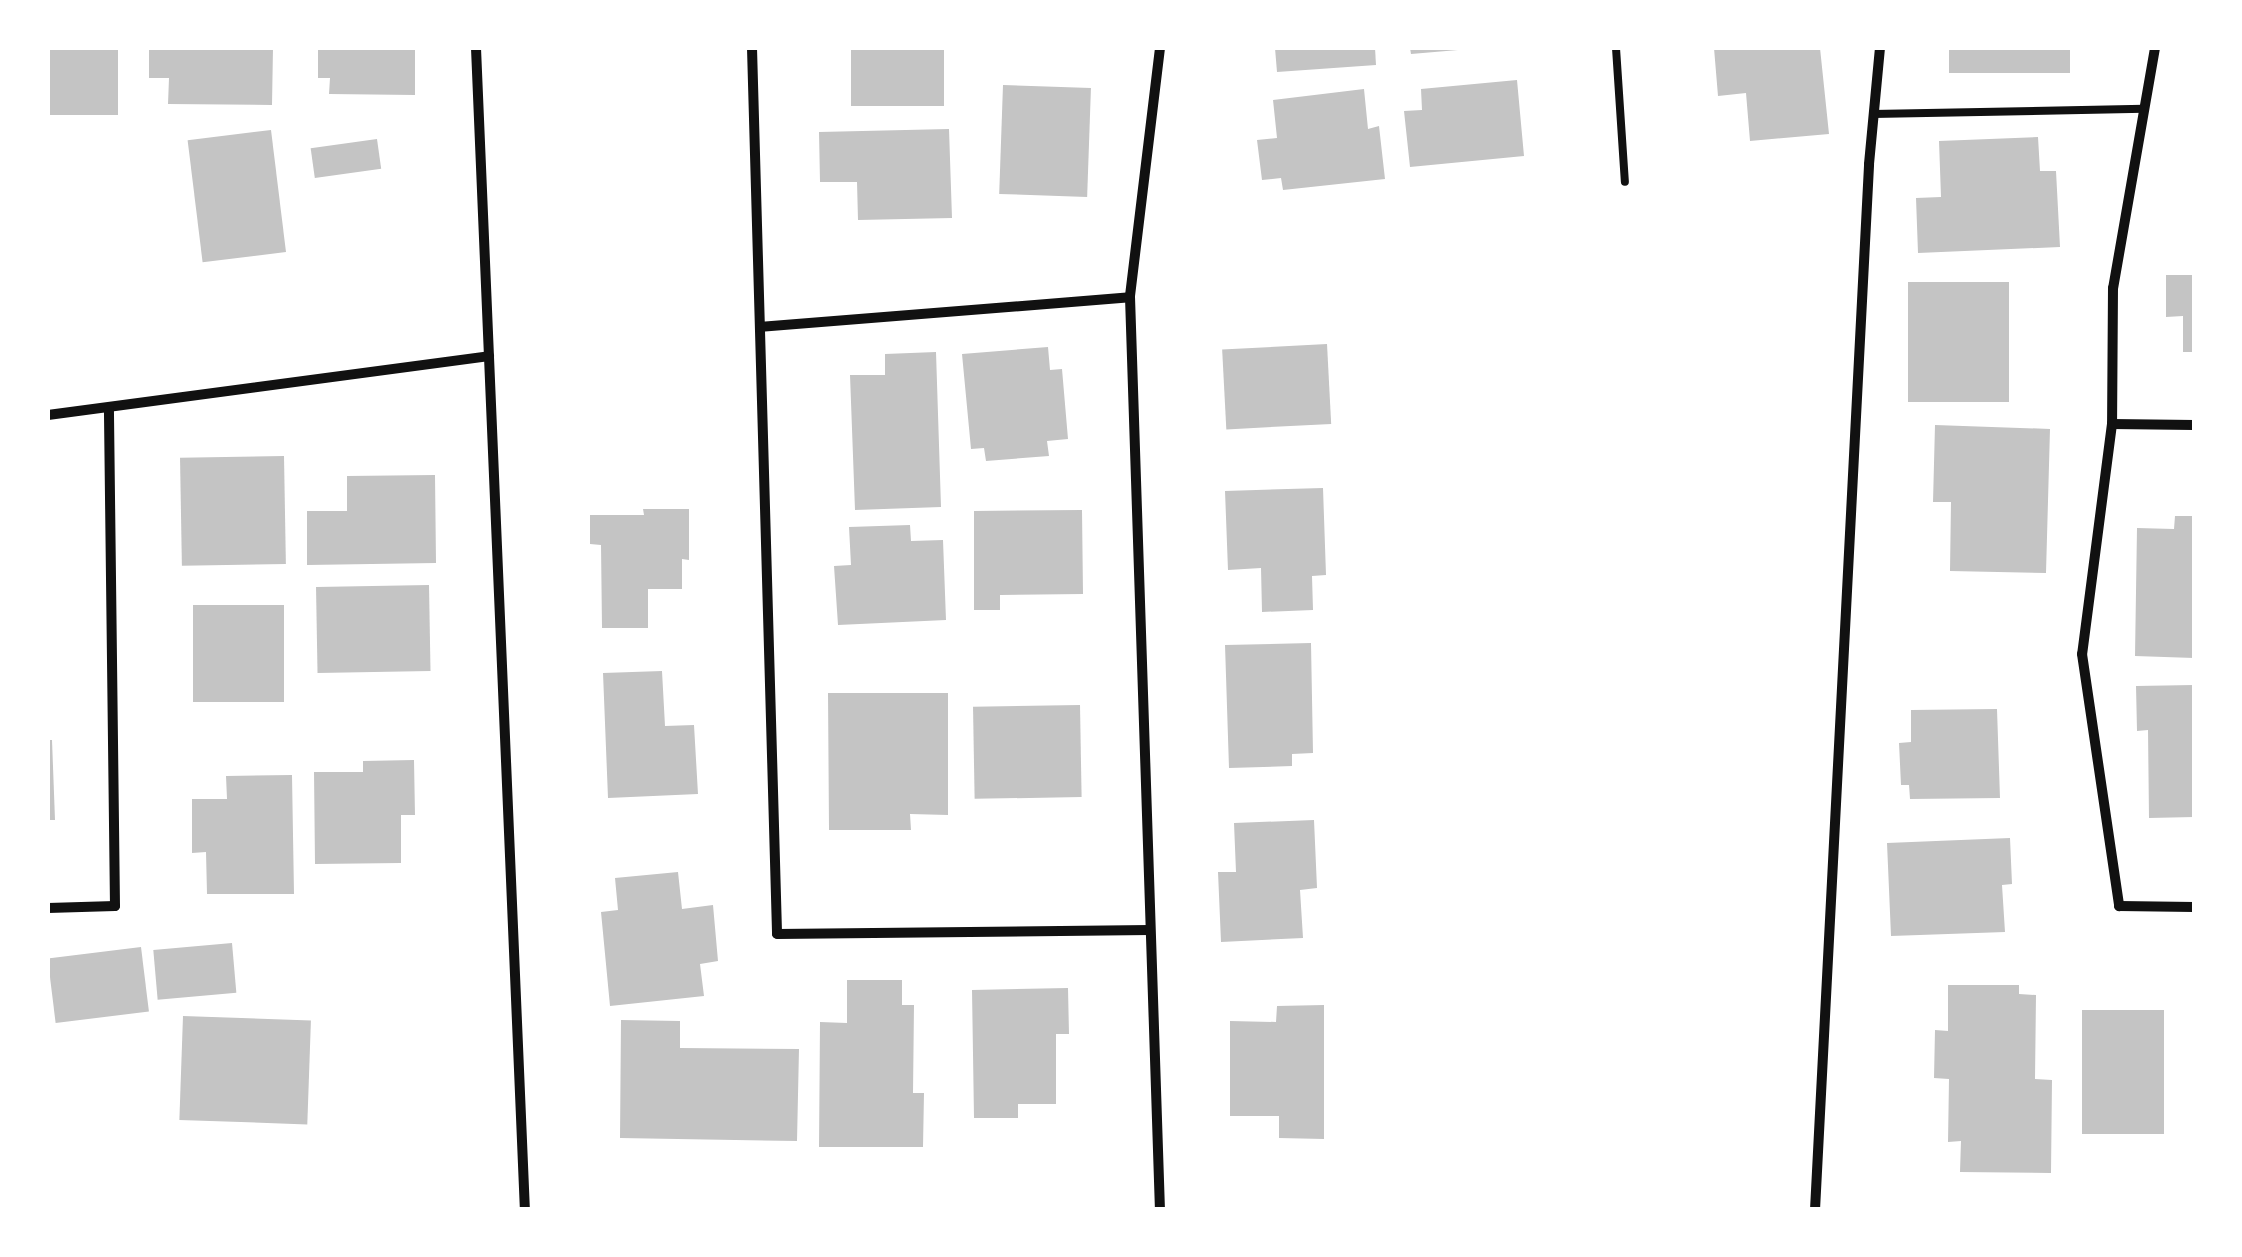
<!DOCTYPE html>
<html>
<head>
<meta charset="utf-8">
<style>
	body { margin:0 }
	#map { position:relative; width:2242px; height:1257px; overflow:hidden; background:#fff; font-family:Signika,sans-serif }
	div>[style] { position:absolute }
	.building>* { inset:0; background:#c4c4c4; transform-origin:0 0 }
	.service>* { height:8px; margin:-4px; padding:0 4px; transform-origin:4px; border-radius:4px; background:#111 }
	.minor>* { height:10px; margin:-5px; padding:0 5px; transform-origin:5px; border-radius:5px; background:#111 }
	span { translate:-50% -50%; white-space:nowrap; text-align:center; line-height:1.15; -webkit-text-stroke:8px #fff; paint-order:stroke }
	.frame { position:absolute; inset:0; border:50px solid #fff; pointer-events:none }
</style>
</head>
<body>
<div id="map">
	<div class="building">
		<div style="left:48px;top:48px;width:70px;height:67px"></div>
		<div style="clip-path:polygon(149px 48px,273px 48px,272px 105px,168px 104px,169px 78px,149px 78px)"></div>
		<div style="clip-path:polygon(318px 48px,415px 48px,415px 95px,329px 94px,330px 78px,318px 78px)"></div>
		<div style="left:851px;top:48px;width:93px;height:58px"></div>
		<div style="clip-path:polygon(1275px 48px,1375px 48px,1376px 65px,1277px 72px)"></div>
		<div style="clip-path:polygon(1410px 48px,1458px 48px,1458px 50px,1411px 54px)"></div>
		<div style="clip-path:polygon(1714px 48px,1820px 48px,1829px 134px,1750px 141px,1746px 93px,1718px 96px)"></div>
		<div style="left:1949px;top:48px;width:121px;height:25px"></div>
		<div style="clip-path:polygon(1517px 80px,1524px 156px,1410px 167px,1404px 111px,1422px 110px,1421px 89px)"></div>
		<div style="left:1003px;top:85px;width:88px;height:109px;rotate:2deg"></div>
		<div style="clip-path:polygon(1364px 89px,1368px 129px,1379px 126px,1385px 179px,1283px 190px,1281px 178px,1262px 180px,1257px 140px,1277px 138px,1273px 100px)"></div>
		<div style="clip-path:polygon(949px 129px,952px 218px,858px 220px,857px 182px,820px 182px,819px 132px)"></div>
		<div style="left:271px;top:130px;width:123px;height:84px;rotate:83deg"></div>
		<div style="clip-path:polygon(2038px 137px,2040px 171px,2056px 171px,2060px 247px,1918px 253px,1916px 198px,1941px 197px,1939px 141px)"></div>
		<div style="left:377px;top:139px;width:30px;height:67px;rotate:82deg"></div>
		<div style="clip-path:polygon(2166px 275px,2194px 275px,2194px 352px,2183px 352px,2183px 316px,2166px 317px)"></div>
		<div style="left:1908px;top:282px;width:101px;height:120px"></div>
		<div style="left:1327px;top:344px;width:80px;height:105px;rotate:87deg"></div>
		<div style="clip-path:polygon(1048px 347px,1050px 370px,1062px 369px,1068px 439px,1047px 441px,1049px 456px,986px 461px,984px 448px,971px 449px,962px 354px)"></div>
		<div style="clip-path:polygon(936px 352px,941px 507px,855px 510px,850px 375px,885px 375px,885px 354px)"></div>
		<div style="clip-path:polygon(1935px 425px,2050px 429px,2046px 573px,1950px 571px,1951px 502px,1933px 502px)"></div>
		<div style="left:284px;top:456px;width:108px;height:104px;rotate:89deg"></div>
		<div style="clip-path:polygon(435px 475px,436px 563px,307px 565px,307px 511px,347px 511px,347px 476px)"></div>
		<div style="clip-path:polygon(1323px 488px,1326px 575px,1312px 576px,1313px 610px,1262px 612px,1261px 568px,1228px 570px,1225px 491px)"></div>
		<div style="clip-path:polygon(643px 509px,689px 509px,689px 560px,682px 559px,682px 589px,648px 589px,648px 628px,602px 628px,601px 545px,590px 544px,590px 515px,644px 515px)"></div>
		<div style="clip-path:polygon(1082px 510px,1083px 594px,1000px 595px,1000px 610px,974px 610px,974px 511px)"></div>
		<div style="clip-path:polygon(2175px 516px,2194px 516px,2194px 658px,2135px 656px,2137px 528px,2174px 529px)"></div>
		<div style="clip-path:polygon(910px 525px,911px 541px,943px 540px,946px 620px,838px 625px,834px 566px,851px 565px,849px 527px)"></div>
		<div style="left:429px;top:585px;width:86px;height:113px;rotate:89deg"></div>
		<div style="left:193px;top:605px;width:91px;height:97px"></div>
		<div style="clip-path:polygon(1311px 643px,1313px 753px,1292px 754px,1292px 766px,1229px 768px,1225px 645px)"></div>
		<div style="clip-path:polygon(662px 671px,665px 726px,694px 725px,698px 794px,608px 798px,603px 673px)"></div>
		<div style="clip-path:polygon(2194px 685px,2194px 817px,2149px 818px,2148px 730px,2137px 731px,2136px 686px)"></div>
		<div style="clip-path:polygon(828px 693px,948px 693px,948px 815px,910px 814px,911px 830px,829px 830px)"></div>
		<div style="left:1080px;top:705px;width:92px;height:107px;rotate:89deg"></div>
		<div style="clip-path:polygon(1997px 709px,2000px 798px,1910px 799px,1909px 785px,1901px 785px,1899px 743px,1911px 742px,1911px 710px)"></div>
		<div style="clip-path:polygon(48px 740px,52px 740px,55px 820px,48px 820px)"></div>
		<div style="clip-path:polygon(414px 760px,415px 815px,401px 815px,401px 863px,315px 864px,314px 772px,363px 772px,363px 761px)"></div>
		<div style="clip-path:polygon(292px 775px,294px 894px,207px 894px,206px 852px,192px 853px,192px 799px,227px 799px,226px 776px)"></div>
		<div style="clip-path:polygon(1314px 820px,1317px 888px,1300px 890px,1303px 938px,1221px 942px,1218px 872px,1236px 872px,1234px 823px)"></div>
		<div style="clip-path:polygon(2010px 838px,2012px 884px,2002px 885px,2005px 932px,1891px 936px,1887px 843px)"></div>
		<div style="clip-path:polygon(678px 872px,682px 909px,713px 905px,718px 961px,700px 964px,704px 996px,610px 1006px,601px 912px,618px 910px,615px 878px)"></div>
		<div style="left:232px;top:943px;width:50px;height:79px;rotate:85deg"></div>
		<div style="left:141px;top:947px;width:65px;height:94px;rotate:83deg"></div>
		<div style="clip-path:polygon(847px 980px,902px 980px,902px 1005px,914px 1005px,913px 1093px,924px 1093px,923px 1147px,819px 1147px,820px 1022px,847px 1023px)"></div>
		<div style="clip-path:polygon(1948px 985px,2019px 985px,2019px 994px,2036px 995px,2035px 1079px,2052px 1080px,2051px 1173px,1960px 1172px,1961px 1141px,1948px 1142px,1949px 1079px,1934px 1078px,1935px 1030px,1948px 1031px)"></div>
		<div style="clip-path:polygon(1068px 988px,1069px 1034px,1056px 1034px,1056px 1104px,1018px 1104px,1018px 1118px,974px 1118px,972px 990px)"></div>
		<div style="clip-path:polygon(1324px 1005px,1324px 1139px,1279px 1138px,1279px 1116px,1230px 1116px,1230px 1021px,1276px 1022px,1277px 1006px)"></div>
		<div style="left:2082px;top:1010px;width:82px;height:124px"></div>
		<div style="left:183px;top:1016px;width:128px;height:104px;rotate:2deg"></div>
		<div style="clip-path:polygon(621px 1020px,680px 1021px,680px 1048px,799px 1049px,797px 1141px,620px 1138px)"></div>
	</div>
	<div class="service">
		<div style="left:1616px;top:48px;width:134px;rotate:86.2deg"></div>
		<div style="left:1873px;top:114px;width:271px;rotate:-1.1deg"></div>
	</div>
	<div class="minor">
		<div style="left:476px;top:48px;width:1163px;rotate:87.59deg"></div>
		<div style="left:752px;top:48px;width:886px;rotate:88.38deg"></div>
		<div style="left:777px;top:934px;width:373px;rotate:-0.6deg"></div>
		<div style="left:1160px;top:48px;width:251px;rotate:96.9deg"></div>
		<div style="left:1130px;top:297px;width:913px;rotate:88.12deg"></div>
		<div style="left:2155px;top:48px;width:244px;rotate:99.9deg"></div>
		<div style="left:2113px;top:288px;width:136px;rotate:90.4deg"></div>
		<div style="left:2112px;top:424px;width:232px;rotate:97.4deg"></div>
		<div style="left:2082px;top:654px;width:255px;rotate:81.6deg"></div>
		<div style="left:2119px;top:906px;width:75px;rotate:0.8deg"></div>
		<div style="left:760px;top:327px;width:371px;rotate:-4.6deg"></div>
		<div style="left:48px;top:415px;width:445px;rotate:-7.6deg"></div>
		<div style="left:2112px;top:424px;width:82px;rotate:0.7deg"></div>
		<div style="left:48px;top:908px;width:67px;rotate:-1.7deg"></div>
		<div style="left:115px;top:906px;width:498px;rotate:-90.7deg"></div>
		<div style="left:1815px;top:1210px;width:1047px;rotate:-87.04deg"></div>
		<div style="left:1869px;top:164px;width:117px;rotate:-84.6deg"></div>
	</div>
	<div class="frame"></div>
</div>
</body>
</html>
